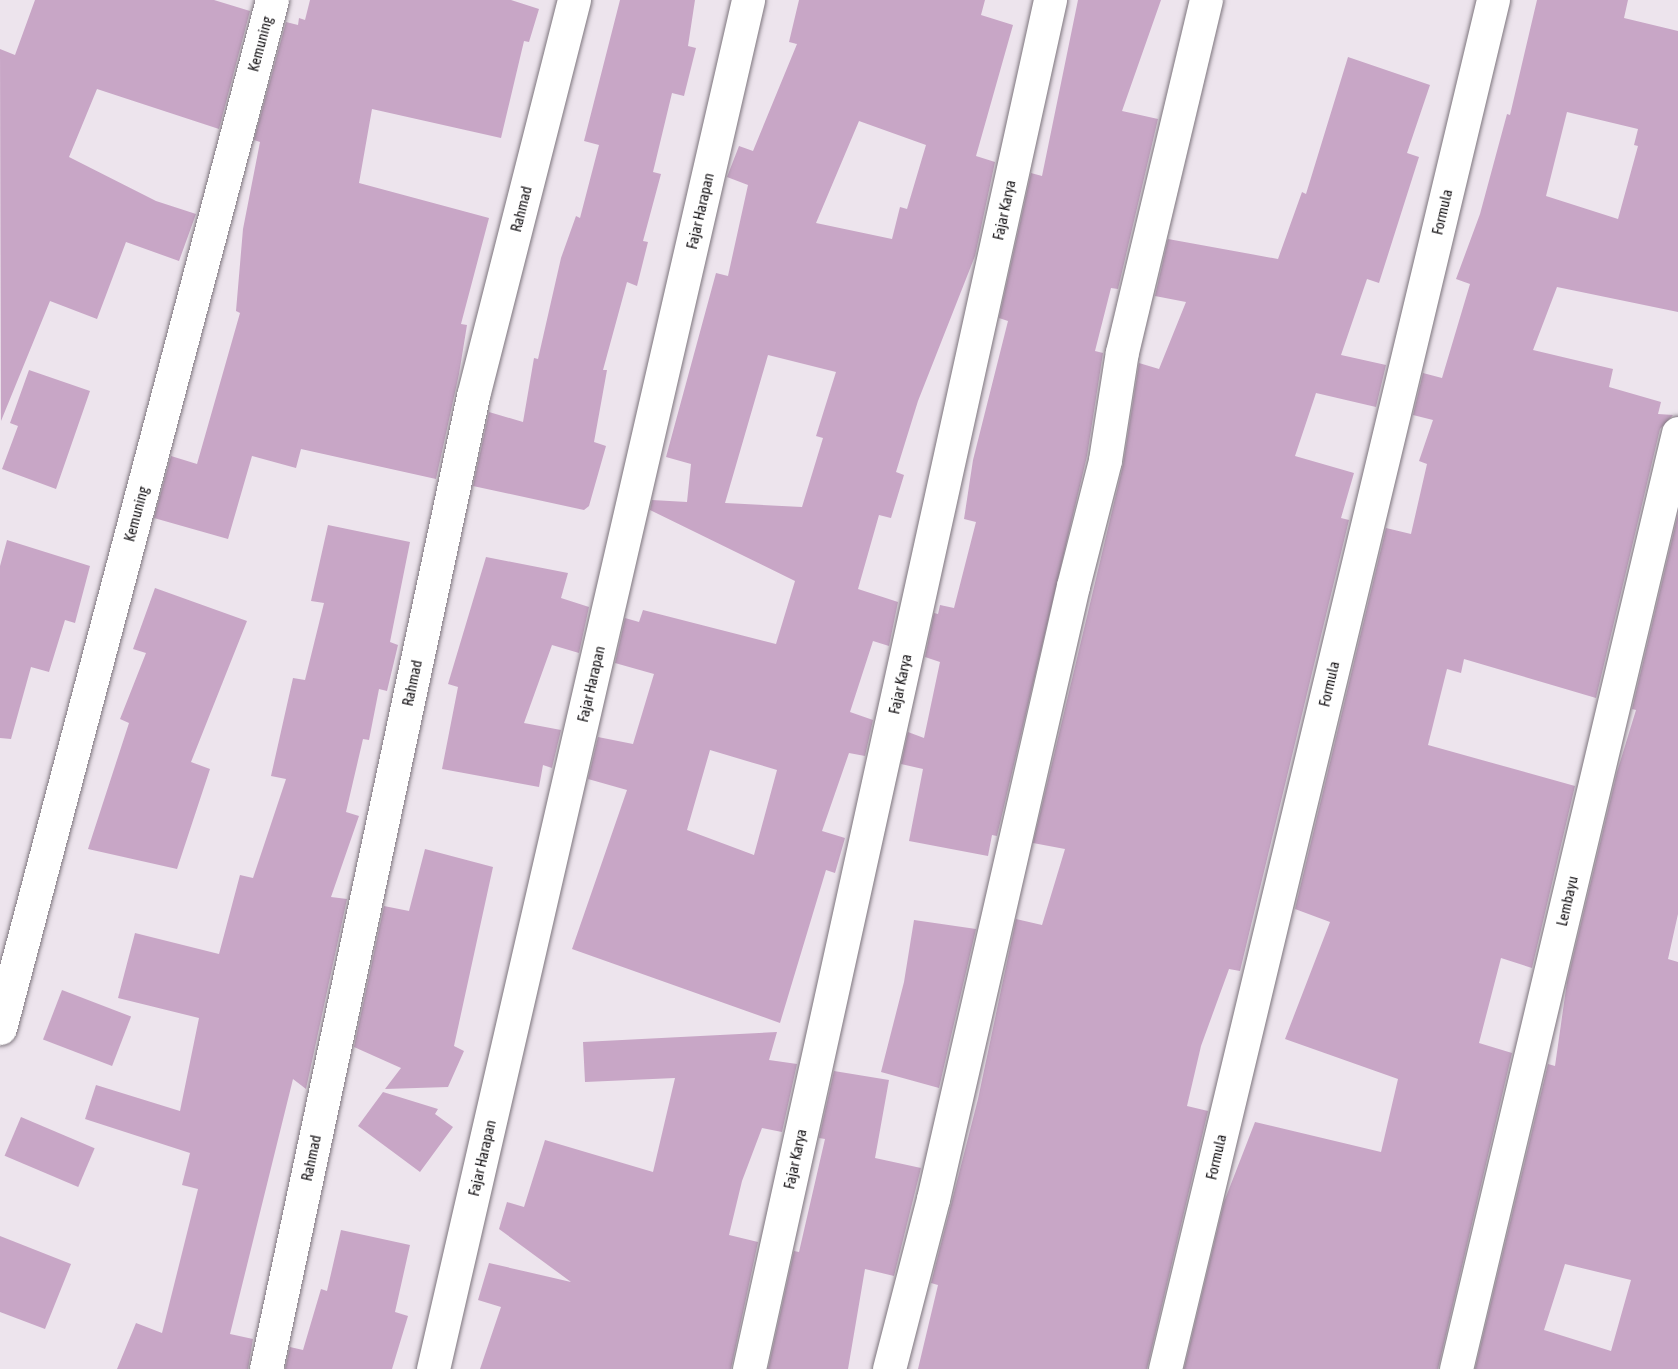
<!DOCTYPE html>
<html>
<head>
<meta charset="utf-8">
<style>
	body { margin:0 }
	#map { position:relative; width:1678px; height:1369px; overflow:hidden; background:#ede4ed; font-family:"Asap Condensed",sans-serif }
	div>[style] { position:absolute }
	.building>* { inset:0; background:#c8a6c6; transform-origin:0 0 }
	.roads { filter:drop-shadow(0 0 2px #7d757d) drop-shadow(0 0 2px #7d757d) }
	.minor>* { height:33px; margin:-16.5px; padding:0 16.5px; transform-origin:16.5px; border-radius:16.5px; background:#fff }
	span { translate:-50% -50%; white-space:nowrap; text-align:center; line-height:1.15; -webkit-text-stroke:5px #fff; paint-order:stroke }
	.street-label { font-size:15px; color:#161316 }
</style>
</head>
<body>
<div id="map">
	<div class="building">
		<div style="clip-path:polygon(35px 0,214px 0,250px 11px,219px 129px,97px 89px,69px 157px,156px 201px,196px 214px,179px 261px,126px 242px,97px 319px,50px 301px,1px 421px,0 49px,15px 55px)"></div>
		<div style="clip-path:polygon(310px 0,511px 0,539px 9px,529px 42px,524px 41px,501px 138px,372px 109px,359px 183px,489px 218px,461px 324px,467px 325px,459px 374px,436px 479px,301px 449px,296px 468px,252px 456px,228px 539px,154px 518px,171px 456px,197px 464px,240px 313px,236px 311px,243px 229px,260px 142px,254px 140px,286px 22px,298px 25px,299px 18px,305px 20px)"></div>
		<div style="clip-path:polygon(620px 0,695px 0,688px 46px,696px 48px,684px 96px,672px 93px,653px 172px,661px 174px,643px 241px,648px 242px,637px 286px,627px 282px,603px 370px,607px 370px,594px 442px,606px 446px,589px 506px,584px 510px,473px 486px,489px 412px,523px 422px,534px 358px,538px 359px,561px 258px,576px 216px,580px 218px,599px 145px,584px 141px)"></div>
		<div style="clip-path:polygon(evenodd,799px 0,985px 0,981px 15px,1013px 25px,976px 156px,995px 162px,975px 256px,918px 401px,896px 472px,904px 475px,891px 518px,879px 515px,858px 589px,898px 602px,889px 646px,873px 641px,850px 712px,873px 720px,865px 756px,849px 753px,822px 831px,845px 838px,835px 873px,826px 870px,780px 1023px,572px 949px,627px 790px,588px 779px,598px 737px,633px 744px,654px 674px,615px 663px,625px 618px,639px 622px,643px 610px,776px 644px,795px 581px,650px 510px,652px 500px,687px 502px,691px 464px,666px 457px,716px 273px,728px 276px,748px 185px,727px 177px,739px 146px,753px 151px,797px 44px,789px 42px,799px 0,859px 121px,926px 145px,907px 209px,900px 207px,892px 239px,816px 223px,859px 121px,799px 0,768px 355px,836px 372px,816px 436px,823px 438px,802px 507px,725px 503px,768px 355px,799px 0,710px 750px,777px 770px,754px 855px,687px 830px,710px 750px)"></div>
		<div style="clip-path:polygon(1078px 0,1161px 0,1122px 111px,1158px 119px,1118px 289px,1111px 288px,1095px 351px,1103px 353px,1087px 456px,997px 836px,992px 835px,988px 856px,909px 841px,923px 769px,901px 764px,908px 732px,924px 738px,940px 662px,925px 657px,934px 613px,938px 614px,940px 605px,954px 608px,976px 522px,964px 519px,973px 460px,1008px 321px,999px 318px,1031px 173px,1042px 176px)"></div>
		<div style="clip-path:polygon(evenodd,1537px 0,1628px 0,1624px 18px,1678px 31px,1678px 312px,1557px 287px,1533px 350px,1613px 369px,1609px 387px,1661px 402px,1658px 414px,1673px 415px,1660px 429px,1596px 698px,1464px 659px,1461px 673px,1447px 669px,1428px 745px,1575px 786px,1532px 968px,1501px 958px,1479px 1043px,1512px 1053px,1438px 1369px,1184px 1369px,1224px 1202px,1255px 1122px,1381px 1152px,1398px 1079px,1285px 1039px,1330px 922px,1295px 909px,1386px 528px,1411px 534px,1427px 464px,1419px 461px,1433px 420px,1413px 415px,1423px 373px,1442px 378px,1470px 284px,1456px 279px,1480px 214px,1507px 114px,1510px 115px,1537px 0,1567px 112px,1638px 129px,1634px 145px,1638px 146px,1618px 219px,1546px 196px,1567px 112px)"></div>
		<div style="clip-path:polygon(1348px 57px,1430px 85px,1407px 153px,1419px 157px,1379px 283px,1367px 279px,1341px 355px,1386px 365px,1376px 407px,1316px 393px,1295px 456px,1354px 473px,1341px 518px,1349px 520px,1240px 971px,1229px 969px,1201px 1046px,1187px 1106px,1208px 1111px,1147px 1369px,918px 1369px,938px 1285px,931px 1283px,978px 1099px,1016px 919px,1042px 925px,1065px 849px,1033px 843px,1123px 465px,1139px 363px,1159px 369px,1186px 302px,1155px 296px,1168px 239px,1278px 259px,1302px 192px,1306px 194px)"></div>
		<div style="clip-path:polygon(29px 370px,90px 391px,56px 489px,2px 469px,18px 426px,10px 423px)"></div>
		<div style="clip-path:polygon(evenodd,1678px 514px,1678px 914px,1668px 959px,1678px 962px,1678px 1369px,1475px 1369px,1548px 1064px,1555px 1066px,1567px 982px,1617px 772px,1636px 710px,1632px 709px,1678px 514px,1565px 1264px,1631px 1280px,1611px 1351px,1544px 1330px,1565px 1264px)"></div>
		<div style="clip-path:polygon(328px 525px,410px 542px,390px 642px,398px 645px,387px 691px,379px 689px,369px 740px,363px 739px,346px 812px,359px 816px,331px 897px,347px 899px,306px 1089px,293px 1079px,230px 1334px,253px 1339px,248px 1369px,117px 1369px,136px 1323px,162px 1333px,198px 1189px,182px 1185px,190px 1153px,85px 1119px,96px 1085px,180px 1111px,199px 1018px,118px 998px,135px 933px,219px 954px,240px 875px,253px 878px,286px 779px,271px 776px,293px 678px,305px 680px,324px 603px,311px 601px)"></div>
		<div style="clip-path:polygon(7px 540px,90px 566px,75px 623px,65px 620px,49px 672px,31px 667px,11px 739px,0 738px,0 566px)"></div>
		<div style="clip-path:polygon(486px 557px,568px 573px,561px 598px,589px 607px,579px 653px,552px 645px,524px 723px,561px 730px,552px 768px,543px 765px,539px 787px,442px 769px,458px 687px,448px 684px)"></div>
		<div style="clip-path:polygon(155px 588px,247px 621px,191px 762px,210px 769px,177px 869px,88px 849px,129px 723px,120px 719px,146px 653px,133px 649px)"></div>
		<div style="clip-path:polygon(425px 849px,493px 867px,454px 1046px,464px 1051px,448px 1087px,385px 1089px,401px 1068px,354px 1047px,384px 906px,409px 911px)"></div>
		<div style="clip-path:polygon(914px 920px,976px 929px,939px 1088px,881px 1072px,904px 982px)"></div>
		<div style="left:62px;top:990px;width:74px;height:53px;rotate:21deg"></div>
		<div style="clip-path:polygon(777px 1032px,769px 1060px,797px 1064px,782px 1132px,762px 1128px,742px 1181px,729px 1235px,758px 1242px,731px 1369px,480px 1369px,501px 1307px,478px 1300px,489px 1263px,571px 1282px,499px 1229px,507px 1202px,524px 1207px,545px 1140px,653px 1172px,675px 1078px,585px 1082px,583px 1042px)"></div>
		<div style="clip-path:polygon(834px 1071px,889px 1080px,875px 1158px,921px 1168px,894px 1276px,865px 1269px,848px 1369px,768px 1369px,794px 1251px,799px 1252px,825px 1139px,819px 1138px)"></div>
		<div style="clip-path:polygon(383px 1092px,438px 1109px,435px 1114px,453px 1127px,420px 1172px,358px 1126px)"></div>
		<div style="left:21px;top:1117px;width:80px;height:42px;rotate:23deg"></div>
		<div style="clip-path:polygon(341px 1230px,410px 1245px,395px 1312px,408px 1316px,392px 1369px,285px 1369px,290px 1347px,303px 1350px,321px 1289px,327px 1291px)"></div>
		<div style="clip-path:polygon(0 1236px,71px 1264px,45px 1329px,0 1312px)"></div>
	</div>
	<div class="roads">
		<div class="minor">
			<div style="left:0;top:1028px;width:1063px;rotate:-75.18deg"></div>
			<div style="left:266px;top:1369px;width:995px;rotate:-77.99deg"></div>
			<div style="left:473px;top:396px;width:409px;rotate:-75.7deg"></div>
			<div style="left:433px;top:1369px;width:1405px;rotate:-77.04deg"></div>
			<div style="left:749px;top:1369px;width:1402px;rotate:-77.6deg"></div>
			<div style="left:889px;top:1369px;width:176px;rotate:-75.5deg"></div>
			<div style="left:933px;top:1199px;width:629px;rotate:-77.14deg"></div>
			<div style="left:1073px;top:586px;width:130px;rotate:-75.7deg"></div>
			<div style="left:1105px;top:460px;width:109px;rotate:-81.1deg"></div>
			<div style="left:1122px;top:352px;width:362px;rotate:-76.6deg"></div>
			<div style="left:1165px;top:1369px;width:1408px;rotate:-76.53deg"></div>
			<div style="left:1456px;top:1369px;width:962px;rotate:-76.66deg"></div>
		</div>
	</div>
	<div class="street-label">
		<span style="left:260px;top:44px;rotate:-75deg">Kemuning</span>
		<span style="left:521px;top:209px;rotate:-76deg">Rahmad</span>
		<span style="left:1004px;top:210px;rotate:-78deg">Fajar Karya</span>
		<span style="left:700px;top:211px;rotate:-77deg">Fajar Harapan</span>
		<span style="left:1442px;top:212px;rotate:-77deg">Formula</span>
		<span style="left:136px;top:514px;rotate:-75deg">Kemuning</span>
		<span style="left:412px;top:683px;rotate:-78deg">Rahmad</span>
		<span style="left:591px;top:684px;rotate:-77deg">Fajar Harapan</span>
		<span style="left:900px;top:684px;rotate:-78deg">Fajar Karya</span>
		<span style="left:1329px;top:684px;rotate:-77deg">Formula</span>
		<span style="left:1567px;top:901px;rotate:-77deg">Lembayu</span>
		<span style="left:1216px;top:1157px;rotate:-77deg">Formula</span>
		<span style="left:311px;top:1158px;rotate:-78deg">Rahmad</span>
		<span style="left:482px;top:1158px;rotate:-77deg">Fajar Harapan</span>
		<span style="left:795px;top:1159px;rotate:-78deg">Fajar Karya</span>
	</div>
</div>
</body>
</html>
